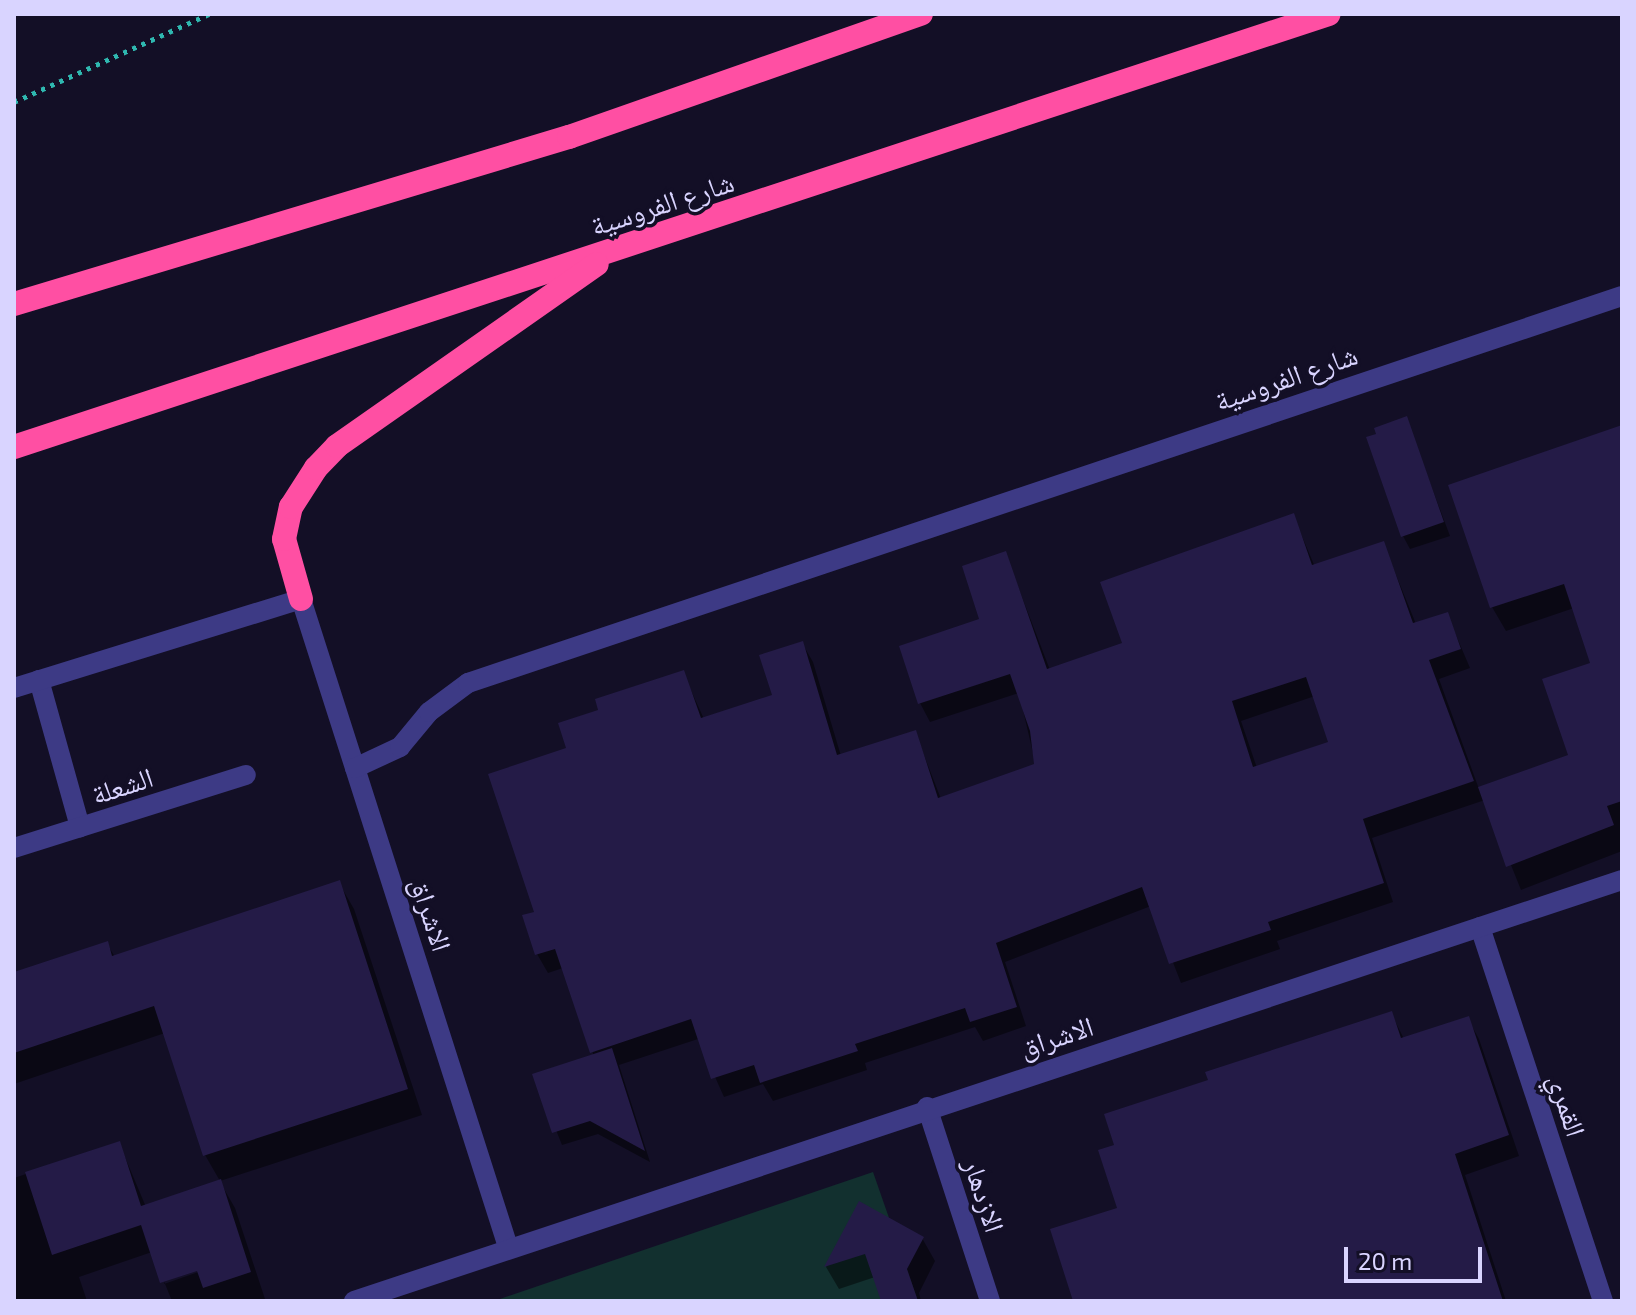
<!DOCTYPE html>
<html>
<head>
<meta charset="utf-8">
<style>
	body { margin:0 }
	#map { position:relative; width:1636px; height:1315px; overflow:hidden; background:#130f26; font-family:"Exo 2","Noto Naskh Arabic",sans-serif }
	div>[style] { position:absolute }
	.green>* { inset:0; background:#12302f }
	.shadow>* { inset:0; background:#0007 }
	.building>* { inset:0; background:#241b47 }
	.path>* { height:5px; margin-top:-2.5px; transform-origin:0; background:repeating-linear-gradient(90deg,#2fb8b0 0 4px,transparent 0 10px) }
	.street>* { height:20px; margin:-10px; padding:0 10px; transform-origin:10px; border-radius:10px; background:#3d3a85 }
	.highway>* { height:24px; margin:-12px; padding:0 12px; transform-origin:12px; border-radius:12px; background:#ff4fa3 }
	span { translate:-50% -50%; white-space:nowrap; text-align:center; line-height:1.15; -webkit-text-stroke:7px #130f26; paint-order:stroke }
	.street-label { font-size:28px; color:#d9d4ff }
	.frame { position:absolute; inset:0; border:16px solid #d9d4ff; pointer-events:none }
	.scale { position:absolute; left:1344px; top:1247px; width:138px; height:36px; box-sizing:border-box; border:4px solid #d9d4ff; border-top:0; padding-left:10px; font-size:24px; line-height:28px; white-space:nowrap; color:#d9d4ff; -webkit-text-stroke:6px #130f26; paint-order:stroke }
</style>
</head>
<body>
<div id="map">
	<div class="green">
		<div style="clip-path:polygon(873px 1172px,918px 1301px,494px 1301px)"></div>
	</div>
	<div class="shadow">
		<div style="clip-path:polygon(1406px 419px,1450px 536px,1410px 549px,1403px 536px)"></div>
		<div style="clip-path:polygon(evenodd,1622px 427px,1622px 851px,1521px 890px,1485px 800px,1372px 838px,1393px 902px,1277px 941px,1280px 949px,1181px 983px,1151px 906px,1005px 962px,1026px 1026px,983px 1041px,975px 1027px,865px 1063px,867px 1070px,773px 1101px,763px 1084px,724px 1097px,698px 1039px,619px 1065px,650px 1162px,598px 1134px,562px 1145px,534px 1075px,594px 1056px,563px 968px,548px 973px,537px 954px,536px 913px,569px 749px,601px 712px,683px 673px,704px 719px,775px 696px,802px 643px,813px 662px,841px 756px,915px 732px,941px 799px,1036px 766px,1019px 693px,930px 722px,920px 703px,981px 621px,1005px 553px,1050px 670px,1124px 645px,1293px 515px,1315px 567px,1383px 543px,1416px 624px,1447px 614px,1470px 668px,1439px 679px,1479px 789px,1570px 756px,1592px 664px,1574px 608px,1506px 631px,1492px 607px,1450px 486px,1622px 427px,1315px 696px,1330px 743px,1257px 768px,1241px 721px,1315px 696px)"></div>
		<div style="clip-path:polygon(339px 883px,354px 909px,422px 1115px,220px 1181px,205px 1155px,165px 1033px,14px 1084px,14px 973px,107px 944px,115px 957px)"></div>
		<div style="clip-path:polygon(1391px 1013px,1404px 1039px,1468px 1019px,1479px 1039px,1519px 1156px,1465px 1175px,1506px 1301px,1075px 1301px,1119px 1209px,1116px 1147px,1210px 1081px)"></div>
		<div style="clip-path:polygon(evenodd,119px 1143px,146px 1207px,220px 1182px,235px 1208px,265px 1299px,172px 1301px,152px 1252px,79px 1277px,87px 1301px,14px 1301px,14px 1178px,119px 1143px,206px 1266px,207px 1269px,164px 1284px,164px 1279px,206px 1266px)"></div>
		<div style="clip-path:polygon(860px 1204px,922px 1238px,935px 1261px,919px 1293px,921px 1301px,883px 1301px,875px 1277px,839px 1289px,826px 1267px)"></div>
	</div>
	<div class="building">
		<div style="clip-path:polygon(1407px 416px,1444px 522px,1401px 537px,1366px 437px,1376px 434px,1374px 428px)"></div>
		<div style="clip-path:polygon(1622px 425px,1622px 801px,1607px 806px,1614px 825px,1506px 867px,1478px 787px,1568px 755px,1542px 679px,1590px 663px,1564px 584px,1490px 608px,1448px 485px)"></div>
		<div style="clip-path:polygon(evenodd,1294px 513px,1312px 565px,1384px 541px,1413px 623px,1448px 612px,1461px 649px,1429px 660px,1474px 781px,1363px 819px,1384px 883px,1268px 922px,1271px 930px,1169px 964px,1142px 887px,996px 943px,1017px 1007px,970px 1022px,965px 1008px,855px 1044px,858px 1051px,760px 1083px,754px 1065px,711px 1079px,691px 1019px,590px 1053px,555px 949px,535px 955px,522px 915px,534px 912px,488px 774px,566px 748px,558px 723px,598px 710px,595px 699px,684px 670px,701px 718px,772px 695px,759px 655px,803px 641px,837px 755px,916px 730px,938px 798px,1034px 764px,1030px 731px,1010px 674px,918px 704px,899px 646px,979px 619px,962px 566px,1006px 551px,1047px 669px,1122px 643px,1100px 582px,1294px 513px,1306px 677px,1328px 742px,1253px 767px,1232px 701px,1306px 677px)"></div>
		<div style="clip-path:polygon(340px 880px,408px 1089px,203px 1156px,154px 1006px,14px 1053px,14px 972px,108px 941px,112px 956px)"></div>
		<div style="clip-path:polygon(1392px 1011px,1401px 1038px,1469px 1016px,1509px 1135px,1455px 1154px,1503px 1301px,1073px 1301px,1050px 1229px,1117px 1208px,1098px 1150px,1114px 1145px,1104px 1114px,1208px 1080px,1205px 1072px)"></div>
		<div style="clip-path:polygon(612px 1048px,645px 1151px,590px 1121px,552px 1133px,532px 1074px)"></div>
		<div style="clip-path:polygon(120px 1141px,141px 1206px,221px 1179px,251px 1272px,203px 1288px,197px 1271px,160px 1283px,141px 1225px,52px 1255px,25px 1172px)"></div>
		<div style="clip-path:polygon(859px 1201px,924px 1237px,907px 1269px,918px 1301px,881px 1301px,865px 1254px,824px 1267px)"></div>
	</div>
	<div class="path">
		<div style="left:14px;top:102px;width:214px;rotate:-24.3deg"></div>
	</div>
	<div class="street">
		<div style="left:39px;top:680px;width:153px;rotate:74.4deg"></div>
		<div style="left:14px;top:688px;width:300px;rotate:-17.2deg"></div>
		<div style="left:301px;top:599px;width:680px;rotate:72.28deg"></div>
		<div style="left:355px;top:768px;width:50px;rotate:-25deg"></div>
		<div style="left:400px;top:747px;width:45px;rotate:-50.4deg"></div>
		<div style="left:429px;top:712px;width:49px;rotate:-36.6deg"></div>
		<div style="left:468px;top:683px;width:1217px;rotate:-18.54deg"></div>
		<div style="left:14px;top:848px;width:243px;rotate:-17.5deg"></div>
		<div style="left:1480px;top:927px;width:394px;rotate:71.8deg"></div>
		<div style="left:927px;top:1107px;width:204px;rotate:72deg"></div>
		<div style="left:354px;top:1301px;width:1336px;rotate:-18.37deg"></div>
	</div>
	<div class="highway">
		<div style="left:14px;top:304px;width:580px;rotate:-16.75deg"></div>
		<div style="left:569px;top:137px;width:373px;rotate:-19.3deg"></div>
		<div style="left:14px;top:447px;width:1384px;rotate:-18.23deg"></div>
		<div style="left:301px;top:599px;width:62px;rotate:-105.8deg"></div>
		<div style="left:284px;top:539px;width:33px;rotate:-78deg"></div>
		<div style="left:291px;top:507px;width:46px;rotate:-57.3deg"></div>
		<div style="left:316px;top:468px;width:30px;rotate:-46deg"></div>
		<div style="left:337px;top:446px;width:317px;rotate:-35deg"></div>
	</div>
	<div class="street-label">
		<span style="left:662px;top:203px;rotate:-18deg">شارع الفروسية</span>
		<span style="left:1286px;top:377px;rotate:-19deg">شارع الفروسية</span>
		<span style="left:122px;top:785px;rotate:-18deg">الشعلة</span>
		<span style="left:432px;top:914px;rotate:72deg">الاشراق</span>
		<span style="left:1056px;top:1036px;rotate:-18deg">الاشراق</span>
		<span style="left:1568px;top:1105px;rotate:72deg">القمري</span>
		<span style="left:985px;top:1195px;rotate:72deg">الازدهار</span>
	</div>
	<div class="frame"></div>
	<div class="scale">20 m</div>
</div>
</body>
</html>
